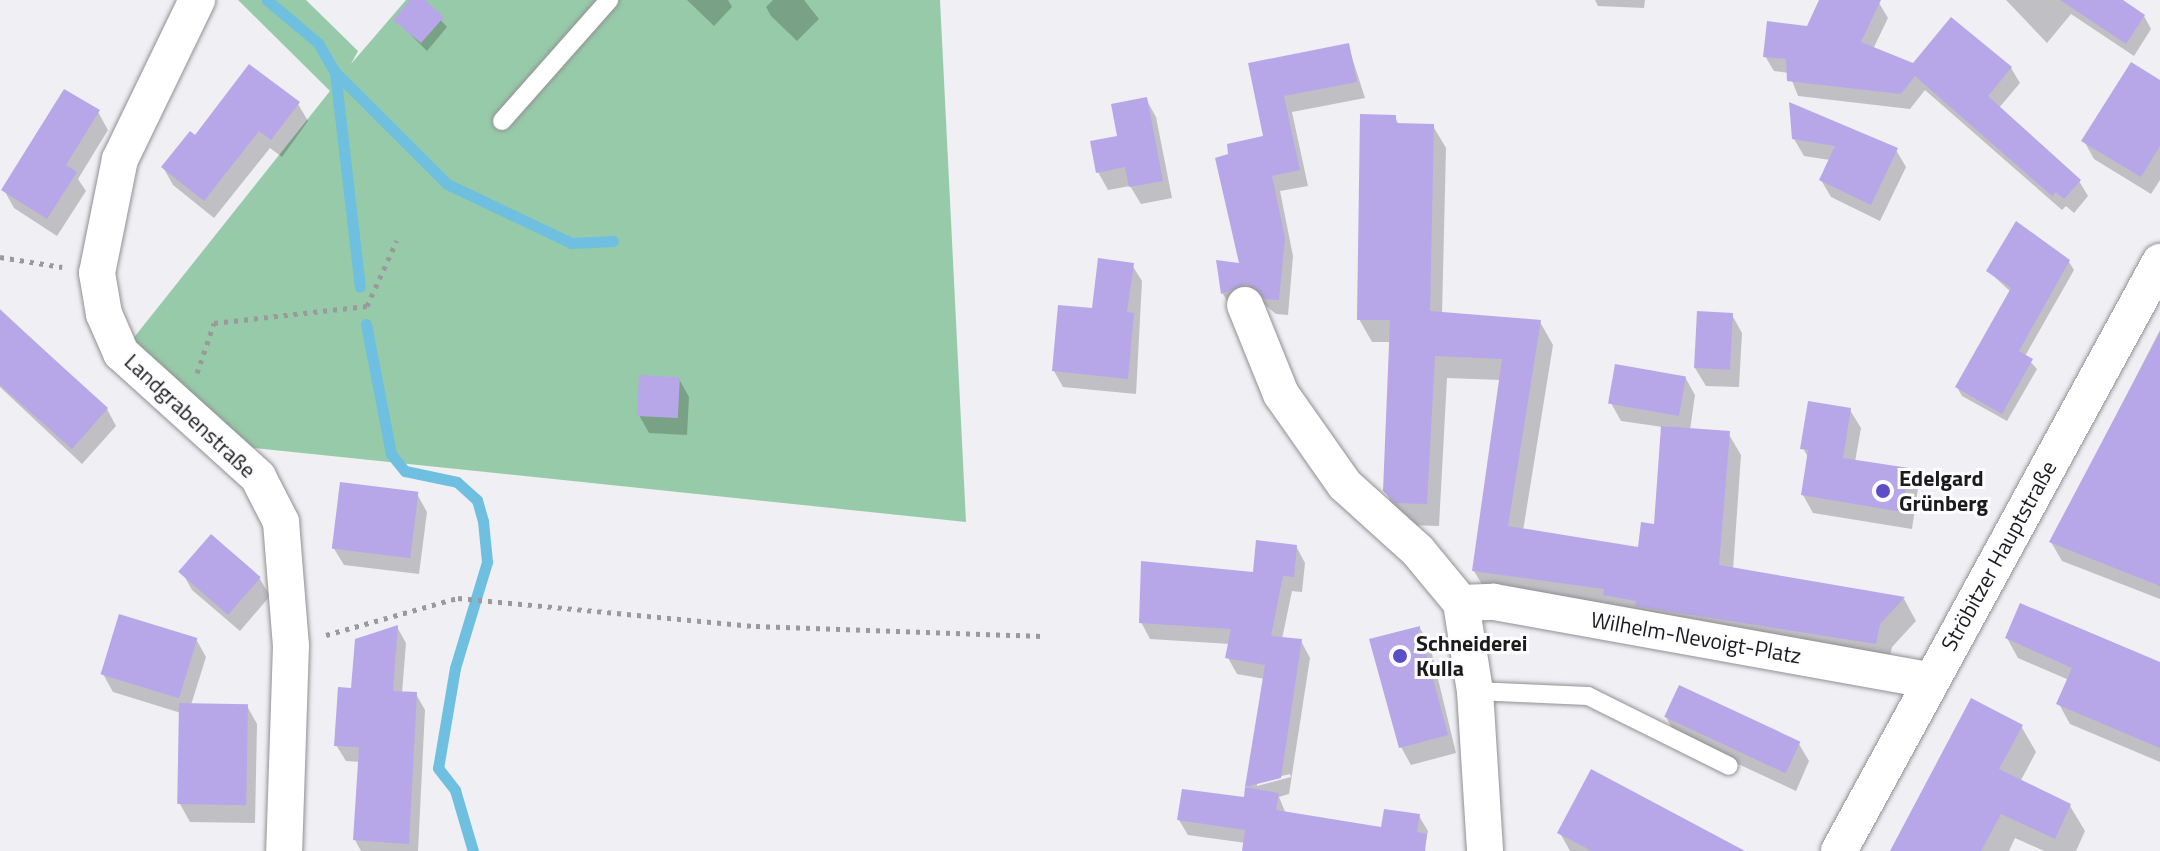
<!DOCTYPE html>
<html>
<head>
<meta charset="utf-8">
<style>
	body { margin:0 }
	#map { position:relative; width:2160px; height:851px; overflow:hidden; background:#f0eff4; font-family:"Titillium Web",sans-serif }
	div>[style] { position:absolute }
	.green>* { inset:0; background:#97caa8 }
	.shadow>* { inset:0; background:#0003 }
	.stream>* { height:11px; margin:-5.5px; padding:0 5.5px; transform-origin:5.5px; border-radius:5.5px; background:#6ebfe0 }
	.building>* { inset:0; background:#b8a7e8; transform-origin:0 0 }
	.path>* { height:5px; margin-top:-2.5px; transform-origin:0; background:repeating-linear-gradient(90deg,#9a999d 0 4px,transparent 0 10px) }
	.roads { filter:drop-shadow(0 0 2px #919094) drop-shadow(0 0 2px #919094) }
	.service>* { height:18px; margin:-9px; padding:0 9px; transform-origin:9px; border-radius:9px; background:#fff }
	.minor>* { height:36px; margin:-18px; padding:0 18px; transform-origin:18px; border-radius:18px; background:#fff }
	.dots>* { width:22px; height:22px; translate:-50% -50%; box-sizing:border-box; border:4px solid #fdfdff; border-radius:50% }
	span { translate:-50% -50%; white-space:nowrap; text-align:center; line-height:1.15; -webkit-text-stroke:6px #fdfdff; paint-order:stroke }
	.street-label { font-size:22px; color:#1b1b1c }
	.poi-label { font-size:22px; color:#1b1b1c; font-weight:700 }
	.left { translate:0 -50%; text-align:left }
</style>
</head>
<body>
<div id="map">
	<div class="green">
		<div style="clip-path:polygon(238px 0,306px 0,358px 51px,351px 64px,406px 0,940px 0,966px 522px,245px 447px,128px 345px,330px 91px)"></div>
	</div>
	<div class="shadow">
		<div style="clip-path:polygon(413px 0,422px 0,447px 27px,427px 51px,396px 20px)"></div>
		<div style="clip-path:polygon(687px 0,728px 0,732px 7px,714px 26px)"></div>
		<div style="clip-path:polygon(773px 0,804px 0,819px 19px,797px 41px,771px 16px,766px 7px)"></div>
		<div style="clip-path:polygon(1595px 0,1645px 0,1644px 8px,1598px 6px)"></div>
		<div style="clip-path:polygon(1821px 0,1879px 3px,1888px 18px,1873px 49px,1914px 65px,2011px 68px,2020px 83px,1998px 109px,2079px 181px,2088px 196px,2074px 213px,2066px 206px,2062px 210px,1925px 90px,1910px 109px,1798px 96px,1789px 73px,1774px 71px,1765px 56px,1808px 28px)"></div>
		<div style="clip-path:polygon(2006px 0,2119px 0,2144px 16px,2151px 29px,2134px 56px,2071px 14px,2047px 43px)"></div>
		<div style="clip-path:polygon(1348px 45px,1365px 98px,1292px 112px,1308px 186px,1280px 191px,1293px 256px,1288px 315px,1276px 314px,1258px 299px,1232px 309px,1223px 294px,1219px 262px,1242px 265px,1266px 138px,1251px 65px)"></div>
		<div style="clip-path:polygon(2160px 82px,2160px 180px,2151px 194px,2094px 159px,2084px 141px)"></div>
		<div style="clip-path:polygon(1146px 99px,1156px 117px,1172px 198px,1141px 204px,1130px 186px,1108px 190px,1098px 172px)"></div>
		<div style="clip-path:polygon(298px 104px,308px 121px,282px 157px,270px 148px,214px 218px,173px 185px,163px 167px,196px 138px)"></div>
		<div style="clip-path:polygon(98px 112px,108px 130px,78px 179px,86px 191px,57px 236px,14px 208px,4px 190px)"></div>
		<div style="clip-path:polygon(1395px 117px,1399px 125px,1433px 126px,1446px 148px,1442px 314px,1540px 322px,1553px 345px,1523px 531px,1639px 549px,1656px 527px,1663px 427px,1621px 421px,1611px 403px,1685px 377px,1695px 395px,1690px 430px,1728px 433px,1741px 455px,1733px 570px,1904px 599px,1916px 621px,1892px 647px,1888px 666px,1487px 593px,1474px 571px,1501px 380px,1447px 378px,1439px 526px,1410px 525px,1398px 514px,1385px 491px,1391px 342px,1372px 342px,1359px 319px)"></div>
		<div style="clip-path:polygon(1794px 139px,1896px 150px,1906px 167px,1880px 221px,1831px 197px,1821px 180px,1830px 160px,1804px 156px)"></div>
		<div style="clip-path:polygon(2069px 262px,2074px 270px,2025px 356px,2037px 369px,2007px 421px,1962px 396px,1957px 387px,2011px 292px,1988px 271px)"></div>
		<div style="clip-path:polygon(1132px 265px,1142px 281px,1136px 394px,1063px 387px,1054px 371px)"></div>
		<div style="clip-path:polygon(0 309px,107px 409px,116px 426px,82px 464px,0 387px)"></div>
		<div style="clip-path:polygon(1732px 315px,1742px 333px,1739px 387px,1706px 386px,1695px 368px)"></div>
		<div style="clip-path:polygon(2160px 330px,2160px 599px,2062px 561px,2051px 542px)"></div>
		<div style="clip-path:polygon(679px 379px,689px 397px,687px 435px,649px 433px,639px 415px)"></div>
		<div style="clip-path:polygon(1850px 410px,1861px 428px,1855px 462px,1908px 470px,1918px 488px,1912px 529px,1813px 513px,1803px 495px,1809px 459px,1803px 448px)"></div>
		<div style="clip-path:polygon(417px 494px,427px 512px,419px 574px,344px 565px,333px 547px)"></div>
		<div style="clip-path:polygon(evenodd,1296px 546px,1305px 563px,1302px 592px,1292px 591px,1282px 639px,1301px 641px,1310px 658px,1289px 794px,1279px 797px,1286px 814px,1383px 829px,1419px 816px,1428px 831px,1424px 851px,1246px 851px,1246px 843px,1188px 835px,1179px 820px,1245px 800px,1265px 679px,1237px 674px,1228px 658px,1230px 644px,1150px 639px,1141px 622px,1255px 574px,1296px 546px,1290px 774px,1291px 777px,1257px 786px,1257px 782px,1290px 774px)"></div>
		<div style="clip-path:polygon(182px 572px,260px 579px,270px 596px,240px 631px,192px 590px)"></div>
		<div style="clip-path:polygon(397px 627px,406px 643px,402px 693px,416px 694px,425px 710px,418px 851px,361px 851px,355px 840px,360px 762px,346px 761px,336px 745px,353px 690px)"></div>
		<div style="clip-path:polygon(1420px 628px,1430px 646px,1456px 753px,1411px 765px,1401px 747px)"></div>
		<div style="clip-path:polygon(2007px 638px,2160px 664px,2160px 762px,2070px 724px,2059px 704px,2069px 680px,2018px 658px)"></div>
		<div style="clip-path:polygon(196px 639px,206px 657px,191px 705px,247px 706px,257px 724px,255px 823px,190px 822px,180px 804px,181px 713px,113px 692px,103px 674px)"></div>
		<div style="clip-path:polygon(1666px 717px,1799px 744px,1809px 761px,1796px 791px,1676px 735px)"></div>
		<div style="clip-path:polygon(2021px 726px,2036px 752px,2020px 782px,2070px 806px,2085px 831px,2076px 851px,2044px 851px,2015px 838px,2009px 851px,1892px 851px)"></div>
		<div style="clip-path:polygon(1560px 833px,1741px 851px,1570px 851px)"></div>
	</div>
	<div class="stream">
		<div style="left:267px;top:0;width:67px;rotate:40.1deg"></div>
		<div style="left:318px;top:43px;width:34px;rotate:60deg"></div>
		<div style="left:335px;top:72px;width:216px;rotate:83.4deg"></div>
		<div style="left:335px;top:72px;width:158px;rotate:45deg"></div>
		<div style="left:447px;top:184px;width:137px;rotate:25.4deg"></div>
		<div style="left:571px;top:243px;width:42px;rotate:-2.7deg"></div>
		<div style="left:366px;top:324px;width:132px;rotate:79.1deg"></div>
		<div style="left:391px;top:454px;width:22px;rotate:51deg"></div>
		<div style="left:405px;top:471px;width:53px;rotate:11.9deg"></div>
		<div style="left:457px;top:482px;width:27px;rotate:42deg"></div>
		<div style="left:477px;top:500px;width:22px;rotate:74deg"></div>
		<div style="left:483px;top:521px;width:41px;rotate:84.4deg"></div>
		<div style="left:487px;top:562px;width:111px;rotate:106.8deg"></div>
		<div style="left:455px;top:668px;width:101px;rotate:99.6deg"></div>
		<div style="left:438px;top:768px;width:28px;rotate:52deg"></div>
		<div style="left:455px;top:790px;width:64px;rotate:73.6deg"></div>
	</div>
	<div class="building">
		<div style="clip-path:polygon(410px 0,425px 0,444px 17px,421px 43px,393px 20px)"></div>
		<div style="clip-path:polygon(1819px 0,1881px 0,1861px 42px,1913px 63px,1951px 17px,2012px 67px,1988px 96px,2081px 180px,2064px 199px,2056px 192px,2052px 196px,1915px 76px,1901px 94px,1787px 81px,1786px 59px,1763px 57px,1767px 21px,1807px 26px)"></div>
		<div style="clip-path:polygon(2060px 0,2123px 0,2145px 15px,2126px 44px)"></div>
		<div style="clip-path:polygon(1349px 43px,1357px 82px,1284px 96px,1300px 170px,1272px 176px,1285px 238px,1279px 300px,1265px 299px,1247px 284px,1221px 294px,1216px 260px,1239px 263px,1215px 158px,1228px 154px,1227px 144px,1263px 136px,1248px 63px)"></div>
		<div style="clip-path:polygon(2131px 62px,2160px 80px,2160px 146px,2141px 177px,2081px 141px)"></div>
		<div style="clip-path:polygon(249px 64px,300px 102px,271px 140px,259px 131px,204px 201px,161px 167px,190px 131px,195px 135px)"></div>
		<div style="clip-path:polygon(64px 89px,100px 110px,66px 165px,77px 172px,47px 219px,1px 190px)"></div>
		<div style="clip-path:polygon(1147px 97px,1163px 181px,1129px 187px,1125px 167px,1096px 173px,1090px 141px,1117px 136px,1111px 104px)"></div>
		<div style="clip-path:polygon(1789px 102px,1898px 148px,1871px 205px,1819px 180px,1835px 146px,1792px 139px)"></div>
		<div style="clip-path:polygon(1360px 114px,1396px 115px,1396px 123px,1434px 124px,1430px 311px,1541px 320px,1508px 526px,1638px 547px,1641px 522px,1654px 524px,1661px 426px,1730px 431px,1719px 565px,1905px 597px,1880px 624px,1876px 644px,1635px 606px,1636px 601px,1603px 595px,1604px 589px,1472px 571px,1502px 359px,1435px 356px,1427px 504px,1396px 503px,1383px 491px,1390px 320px,1357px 320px)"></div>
		<div style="clip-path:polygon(2016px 221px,2070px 260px,2019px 351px,2033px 359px,2002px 414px,1955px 387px,2011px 288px,1986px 271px)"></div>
		<div style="clip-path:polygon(1098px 258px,1134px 263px,1127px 312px,1134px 313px,1128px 379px,1052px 371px,1058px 305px,1092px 308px)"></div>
		<div style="clip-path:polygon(0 310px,108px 408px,72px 449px,0 385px)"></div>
		<div style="left:1697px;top:311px;width:36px;height:57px;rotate:3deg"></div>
		<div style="clip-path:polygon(2160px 332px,2160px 586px,2049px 542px)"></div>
		<div style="left:1615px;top:364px;width:72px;height:40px;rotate:10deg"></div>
		<div style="left:639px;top:375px;width:41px;height:41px;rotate:3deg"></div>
		<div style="clip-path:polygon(1808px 401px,1851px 408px,1843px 458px,1909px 468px,1902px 512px,1801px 495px,1808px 450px,1800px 449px)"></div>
		<div style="left:340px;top:482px;width:79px;height:67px;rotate:7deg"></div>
		<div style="left:211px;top:534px;width:66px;height:50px;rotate:41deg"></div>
		<div style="clip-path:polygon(1256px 540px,1297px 545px,1294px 577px,1283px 576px,1271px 636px,1302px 639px,1281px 778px,1245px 787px,1265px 665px,1225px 658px,1231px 629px,1139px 623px,1141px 561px,1253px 572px)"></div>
		<div style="clip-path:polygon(2020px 603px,2160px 662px,2160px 748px,2056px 704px,2072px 668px,2005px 638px)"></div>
		<div style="left:119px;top:614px;width:82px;height:63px;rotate:17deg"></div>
		<div style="clip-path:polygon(398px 625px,393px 691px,417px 692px,409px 844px,353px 840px,359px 747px,334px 746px,338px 687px,351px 688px,355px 639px)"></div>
		<div style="clip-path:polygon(1420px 626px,1419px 648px,1425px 649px,1448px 735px,1399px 748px,1369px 639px)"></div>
		<div style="left:1679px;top:685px;width:134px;height:35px;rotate:25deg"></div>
		<div style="clip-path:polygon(1971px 698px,2023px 725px,1999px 769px,2071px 804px,2055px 839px,2001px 814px,1981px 851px,1890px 851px)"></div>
		<div style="left:179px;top:703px;width:69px;height:101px;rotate:1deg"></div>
		<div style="clip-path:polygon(1591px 769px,1745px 851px,1592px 851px,1557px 833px)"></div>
		<div style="clip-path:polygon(1245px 787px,1279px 793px,1276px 810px,1381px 827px,1384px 809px,1420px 814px,1417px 832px,1427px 834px,1425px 851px,1242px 851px,1245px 830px,1177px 820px,1182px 789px,1244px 797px)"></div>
	</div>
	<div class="path">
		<div style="left:0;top:257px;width:63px;rotate:9.2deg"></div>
		<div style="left:197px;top:373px;width:53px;rotate:-71.2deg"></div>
		<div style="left:214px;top:323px;width:154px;rotate:-6.3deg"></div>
		<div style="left:367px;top:306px;width:72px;rotate:-65.6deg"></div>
		<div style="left:326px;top:635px;width:137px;rotate:-15.7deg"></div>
		<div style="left:458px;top:598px;width:299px;rotate:5.4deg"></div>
		<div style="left:756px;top:626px;width:286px;rotate:2deg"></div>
	</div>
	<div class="roads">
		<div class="service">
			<div style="left:502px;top:121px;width:162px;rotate:-48.5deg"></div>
			<div style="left:1475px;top:691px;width:113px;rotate:2.5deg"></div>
			<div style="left:1588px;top:696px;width:157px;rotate:26.4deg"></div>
		</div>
		<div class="minor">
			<div style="left:197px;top:0;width:177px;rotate:115.8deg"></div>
			<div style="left:120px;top:159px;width:116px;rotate:101.4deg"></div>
			<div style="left:97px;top:273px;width:42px;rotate:80.3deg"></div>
			<div style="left:104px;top:314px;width:43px;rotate:66.4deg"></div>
			<div style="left:121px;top:353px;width:185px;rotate:42.1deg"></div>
			<div style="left:258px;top:477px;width:51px;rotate:62.9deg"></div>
			<div style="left:281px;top:522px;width:123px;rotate:85.4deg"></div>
			<div style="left:291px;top:645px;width:206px;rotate:91.9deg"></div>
			<div style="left:1245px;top:305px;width:96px;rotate:68deg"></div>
			<div style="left:1281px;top:394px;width:111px;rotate:54.9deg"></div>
			<div style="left:1345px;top:485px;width:98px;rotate:42.1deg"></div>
			<div style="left:1418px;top:551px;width:67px;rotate:50.4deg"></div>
			<div style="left:1461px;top:603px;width:89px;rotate:81deg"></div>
			<div style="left:1475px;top:691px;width:160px;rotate:86.4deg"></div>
			<div style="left:1461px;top:603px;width:33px;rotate:-2deg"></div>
			<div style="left:1494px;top:602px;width:444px;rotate:10.2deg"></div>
			<div style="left:1839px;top:851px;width:671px;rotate:-61.41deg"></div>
		</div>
	</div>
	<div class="dots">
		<div style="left:1883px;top:491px;background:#5c4ec6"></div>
		<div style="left:1400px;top:656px;background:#5c4ec6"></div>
	</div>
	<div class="street-label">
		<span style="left:190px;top:416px;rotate:43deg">Landgrabenstraße</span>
		<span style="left:1999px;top:556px;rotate:-61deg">Ströbitzer Hauptstraße</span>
		<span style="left:1696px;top:638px;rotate:10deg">Wilhelm-Nevoigt-Platz</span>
	</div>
	<div class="poi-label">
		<span class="left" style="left:1899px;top:491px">Edelgard<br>Grünberg</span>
		<span class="left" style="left:1416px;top:656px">Schneiderei<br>Kulla</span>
	</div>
</div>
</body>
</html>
